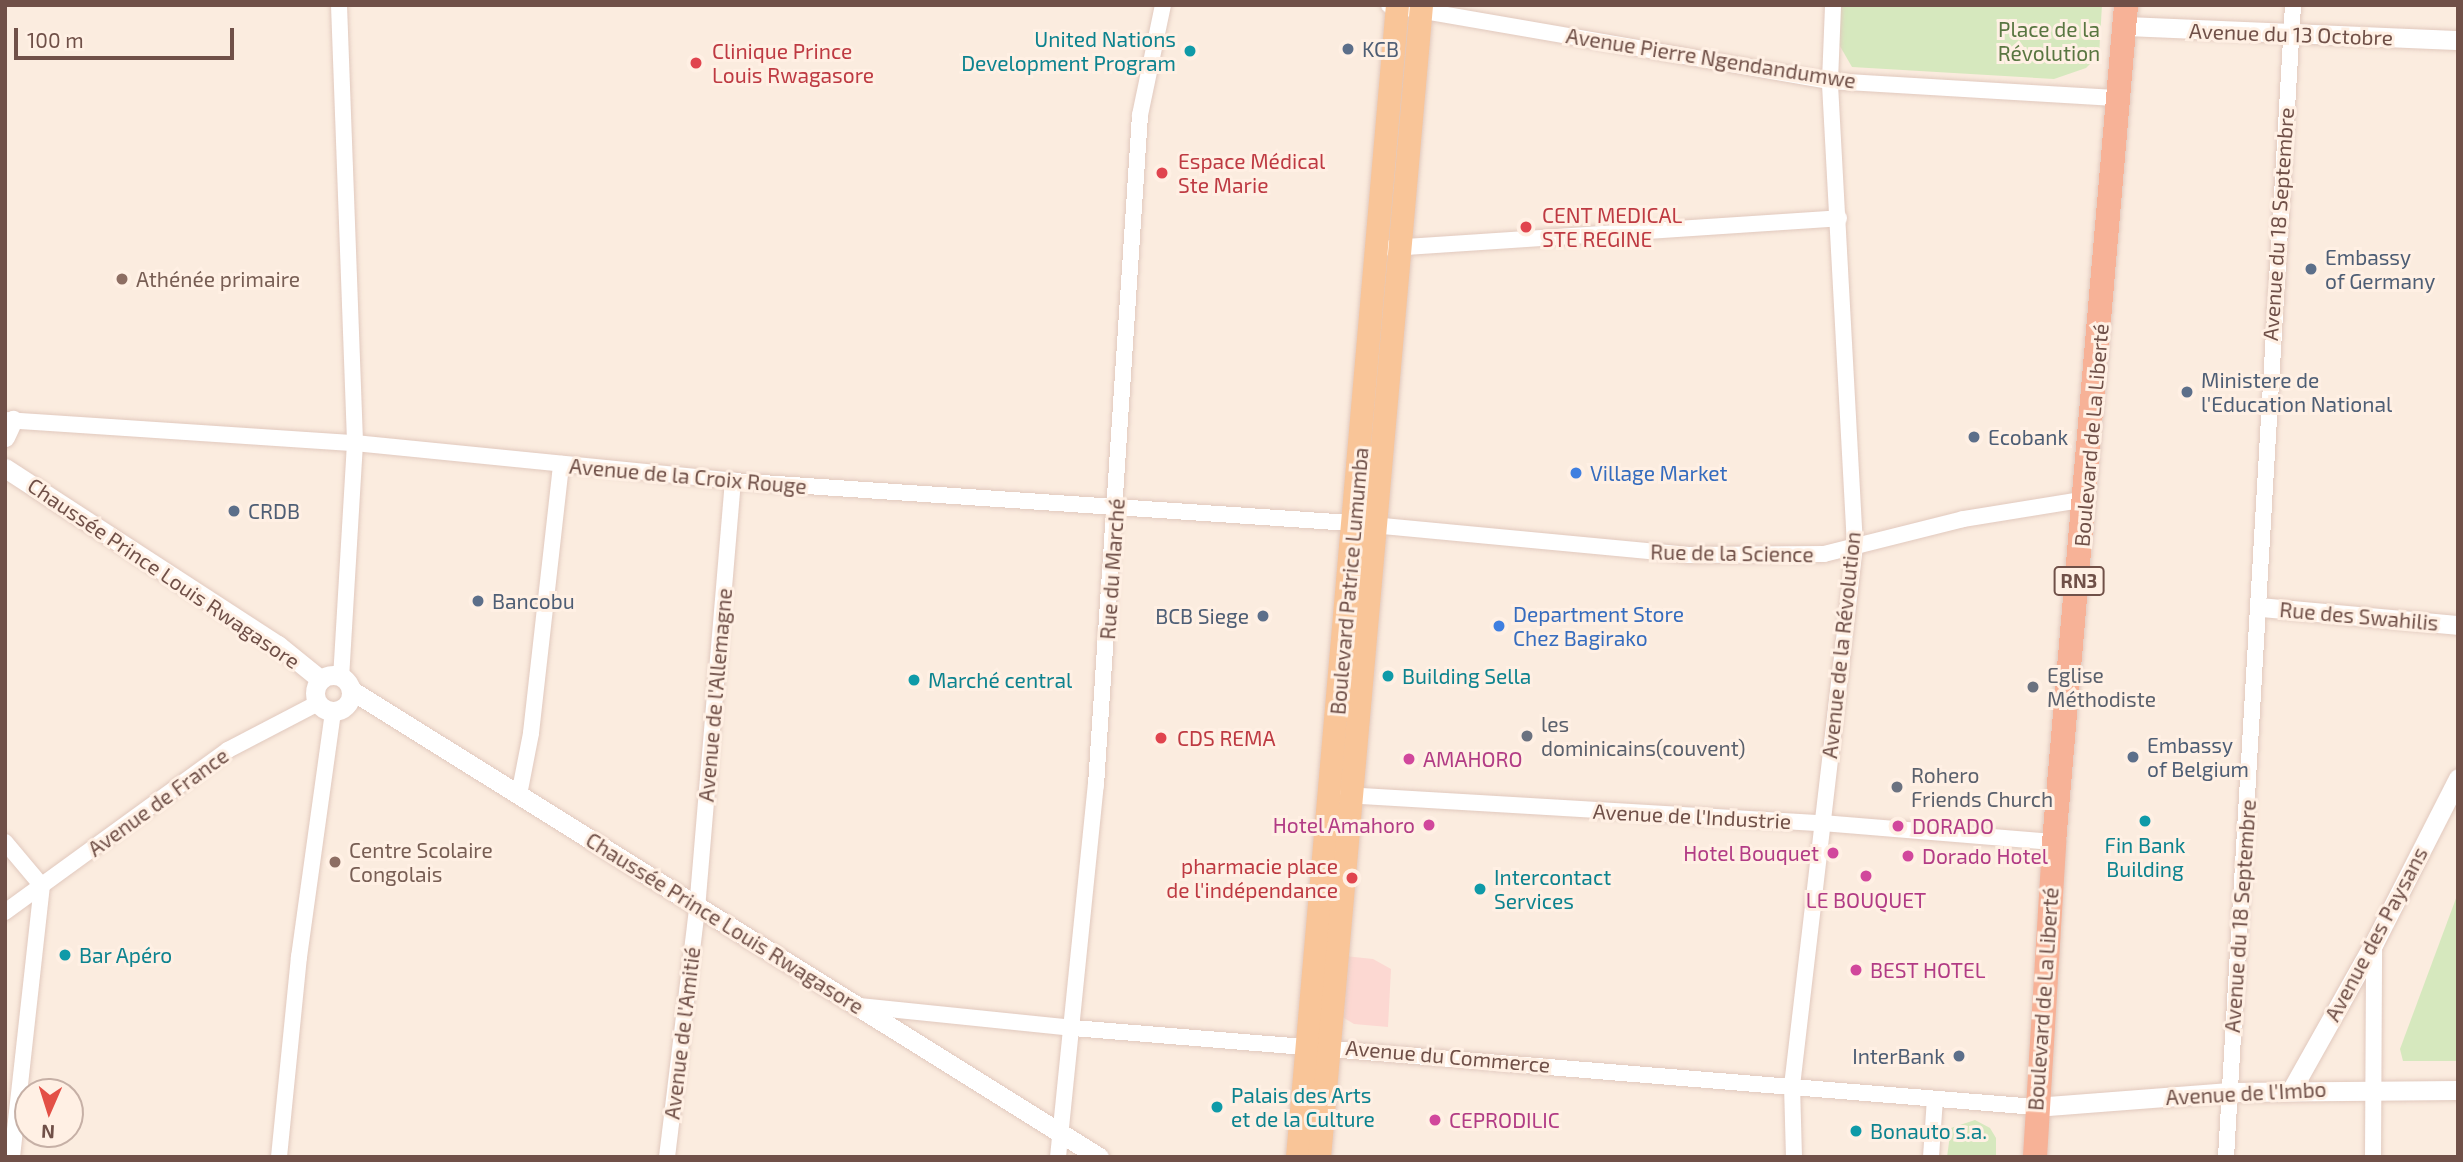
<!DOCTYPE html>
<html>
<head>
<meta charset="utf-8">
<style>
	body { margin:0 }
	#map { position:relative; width:2463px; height:1162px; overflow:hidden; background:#fbecdf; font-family:"Exo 2",sans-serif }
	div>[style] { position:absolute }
	.commercial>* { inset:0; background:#fcd8d2 }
	.green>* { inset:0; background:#d6e8be }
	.roads { filter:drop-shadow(0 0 2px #e1c9be) drop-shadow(0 0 2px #e1c9be) }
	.minor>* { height:16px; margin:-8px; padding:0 8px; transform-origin:8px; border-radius:8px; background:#fff }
	.tertiary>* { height:19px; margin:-9.5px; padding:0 9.5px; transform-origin:9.5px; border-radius:9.5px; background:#fff }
	.tertiary>.ring { margin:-9.5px; padding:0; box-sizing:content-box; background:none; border:19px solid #fff; border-radius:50% }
	.primary>* { height:23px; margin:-11.5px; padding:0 11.5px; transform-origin:11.5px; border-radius:11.5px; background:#f9c598 }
	.trunk>* { height:24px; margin:-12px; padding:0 12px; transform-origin:12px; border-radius:12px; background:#f7b297 }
	.dots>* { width:19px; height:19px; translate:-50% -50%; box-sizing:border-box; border:4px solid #fff0e4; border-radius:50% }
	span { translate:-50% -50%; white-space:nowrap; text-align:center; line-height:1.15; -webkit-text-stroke:6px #fff0e4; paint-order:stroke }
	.shield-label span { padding:2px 5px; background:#fff0e4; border:2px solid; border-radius:5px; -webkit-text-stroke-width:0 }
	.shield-label { font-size:19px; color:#705048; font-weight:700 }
	.park-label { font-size:21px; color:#597641 }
	.street-label { font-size:21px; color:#705048 }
	.culture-label { font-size:21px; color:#0d838f }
	.right { translate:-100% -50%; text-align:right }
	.left { translate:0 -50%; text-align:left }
	.service-label { font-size:21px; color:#4e5e75 }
	.health-label { font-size:21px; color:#be3a42 }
	.education-label { font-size:21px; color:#785e54 }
	.shop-label { font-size:21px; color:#366cbe }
	.worship-label { font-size:21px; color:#5b616d }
	.hotel-label { font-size:21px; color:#b23c85 }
	.frame { position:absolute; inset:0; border:7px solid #705048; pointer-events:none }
	.north { position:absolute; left:14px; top:1078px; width:70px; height:70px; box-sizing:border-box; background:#fff0e4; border:2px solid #c6b0a6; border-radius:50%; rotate:183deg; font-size:19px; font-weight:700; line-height:28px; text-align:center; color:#705048 }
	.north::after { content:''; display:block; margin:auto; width:24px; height:32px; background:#e35046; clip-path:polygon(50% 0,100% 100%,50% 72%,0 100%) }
	.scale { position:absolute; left:14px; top:28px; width:220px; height:32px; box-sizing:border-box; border:4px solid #705048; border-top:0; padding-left:9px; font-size:21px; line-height:24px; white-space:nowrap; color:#705048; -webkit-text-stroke:5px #fff0e4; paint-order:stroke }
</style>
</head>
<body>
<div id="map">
	<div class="commercial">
		<div style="clip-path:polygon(1326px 954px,1373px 959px,1391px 969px,1388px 1027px,1354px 1024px,1329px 1009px)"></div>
	</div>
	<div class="green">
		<div style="clip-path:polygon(1840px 5px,2102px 5px,2099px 55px,2086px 68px,2054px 79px,1852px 67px,1837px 41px)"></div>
		<div style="clip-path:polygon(2458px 893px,2458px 1061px,2403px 1061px,2400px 1049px)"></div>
		<div style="clip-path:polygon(1975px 1120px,1990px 1128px,1996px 1138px,1996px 1157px,1947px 1157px,1951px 1128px)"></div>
	</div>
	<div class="roads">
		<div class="minor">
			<div style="left:339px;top:5px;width:438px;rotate:87.9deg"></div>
			<div style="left:355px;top:443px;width:234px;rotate:93.4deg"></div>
			<div style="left:1389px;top:5px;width:448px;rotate:9.8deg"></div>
			<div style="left:1830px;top:81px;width:290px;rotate:3.4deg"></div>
			<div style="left:1391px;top:248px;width:449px;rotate:-3.8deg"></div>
			<div style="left:5px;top:420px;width:351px;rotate:3.8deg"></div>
			<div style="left:355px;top:443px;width:380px;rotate:5.7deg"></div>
			<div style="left:733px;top:481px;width:619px;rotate:3.89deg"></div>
			<div style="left:1351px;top:523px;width:339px;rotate:5.4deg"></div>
			<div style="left:1688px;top:555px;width:136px;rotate:-0.4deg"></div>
			<div style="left:1824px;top:554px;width:143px;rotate:-14.1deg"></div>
			<div style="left:1963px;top:519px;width:126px;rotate:-9.2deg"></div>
			<div style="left:519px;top:795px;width:63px;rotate:-79deg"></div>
			<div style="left:531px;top:733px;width:271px;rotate:-83.6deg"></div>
			<div style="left:1344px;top:795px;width:478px;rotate:3.4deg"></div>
			<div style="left:1821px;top:823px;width:234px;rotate:4.7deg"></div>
			<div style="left:5px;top:842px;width:57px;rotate:49.9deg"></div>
			<div style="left:5px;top:912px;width:276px;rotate:-36deg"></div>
			<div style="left:228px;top:750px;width:102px;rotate:-27.6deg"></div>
			<div style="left:860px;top:1006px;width:214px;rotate:5.9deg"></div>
			<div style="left:1073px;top:1028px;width:965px;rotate:4.69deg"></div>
			<div style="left:12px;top:1157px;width:273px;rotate:-83.7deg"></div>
			<div style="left:279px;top:1157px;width:201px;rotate:-84.3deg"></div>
			<div style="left:299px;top:957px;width:248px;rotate:-82.1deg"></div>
			<div style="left:667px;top:1157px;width:250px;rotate:-83.1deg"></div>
			<div style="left:697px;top:909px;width:430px;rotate:-85.2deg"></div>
			<div style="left:1058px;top:1157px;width:374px;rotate:-84.2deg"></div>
			<div style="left:1096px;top:785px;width:671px;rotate:-86.24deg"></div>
			<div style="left:1140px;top:115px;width:112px;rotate:-78.2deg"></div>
			<div style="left:1794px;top:1157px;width:71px;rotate:-91.6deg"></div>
			<div style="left:1792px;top:1086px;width:544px;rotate:-83.35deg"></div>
			<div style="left:1855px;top:546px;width:466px;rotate:-93.1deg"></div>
			<div style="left:1830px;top:81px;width:76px;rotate:-87.7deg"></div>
			<div style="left:1931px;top:1157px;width:58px;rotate:-86.1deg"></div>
			<div style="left:2226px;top:1157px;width:1154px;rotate:-86.67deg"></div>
			<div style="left:2373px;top:1157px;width:214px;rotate:-89.7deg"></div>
		</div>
		<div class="tertiary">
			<div style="left:2124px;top:26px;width:334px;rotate:2.4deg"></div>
			<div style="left:5px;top:437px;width:19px;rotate:-65deg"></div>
			<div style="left:5px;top:468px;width:325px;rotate:33deg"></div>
			<div style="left:278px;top:645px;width:55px;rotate:39.1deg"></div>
			<div style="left:2260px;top:607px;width:199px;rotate:5.2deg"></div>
			<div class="ring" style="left:315px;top:675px;width:17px;height:17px"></div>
			<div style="left:351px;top:690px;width:882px;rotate:31.98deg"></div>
			<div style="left:2292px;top:1089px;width:167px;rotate:-60.7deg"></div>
			<div style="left:2374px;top:943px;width:185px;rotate:-63deg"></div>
			<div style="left:2035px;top:1107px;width:195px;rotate:-4.4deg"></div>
			<div style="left:2229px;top:1092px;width:229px;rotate:-0.5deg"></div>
		</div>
		<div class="primary">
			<div style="left:1297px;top:1157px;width:1156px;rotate:-85.04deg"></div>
			<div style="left:1319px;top:1157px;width:1157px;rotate:-84.94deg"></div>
		</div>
		<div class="trunk">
			<div style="left:2035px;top:1157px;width:316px;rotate:-86.5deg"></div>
			<div style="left:2054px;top:842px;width:840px;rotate:-85.08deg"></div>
		</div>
	</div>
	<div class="dots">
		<div style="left:1348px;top:49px;background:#5c6f8a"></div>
		<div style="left:1190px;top:51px;background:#0f9aa8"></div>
		<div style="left:696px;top:63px;background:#e0444e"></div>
		<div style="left:1162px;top:173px;background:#e0444e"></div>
		<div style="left:1526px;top:227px;background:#e0444e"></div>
		<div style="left:2311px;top:269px;background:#5c6f8a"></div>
		<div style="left:122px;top:279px;background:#8d6e63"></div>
		<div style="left:2187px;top:392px;background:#5c6f8a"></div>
		<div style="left:1974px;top:437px;background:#5c6f8a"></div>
		<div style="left:1576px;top:473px;background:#3f7fe0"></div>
		<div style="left:234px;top:511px;background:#5c6f8a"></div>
		<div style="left:478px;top:601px;background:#5c6f8a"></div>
		<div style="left:1263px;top:616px;background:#5c6f8a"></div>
		<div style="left:1499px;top:626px;background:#3f7fe0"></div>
		<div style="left:1388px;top:676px;background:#0f9aa8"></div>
		<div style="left:914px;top:680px;background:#0f9aa8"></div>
		<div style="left:2033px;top:687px;background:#6b7280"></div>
		<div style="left:1527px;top:736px;background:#6b7280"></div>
		<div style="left:1161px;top:738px;background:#e0444e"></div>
		<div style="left:2133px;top:757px;background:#5c6f8a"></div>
		<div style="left:1409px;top:759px;background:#d1479c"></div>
		<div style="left:1897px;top:787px;background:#6b7280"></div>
		<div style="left:2145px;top:821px;background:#0f9aa8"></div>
		<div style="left:1429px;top:825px;background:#d1479c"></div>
		<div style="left:1898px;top:826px;background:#d1479c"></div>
		<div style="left:1833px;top:853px;background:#d1479c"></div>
		<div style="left:1908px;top:856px;background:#d1479c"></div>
		<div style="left:335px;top:862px;background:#8d6e63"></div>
		<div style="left:1866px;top:876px;background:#d1479c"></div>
		<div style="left:1352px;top:878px;background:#e0444e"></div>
		<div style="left:1480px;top:889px;background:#0f9aa8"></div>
		<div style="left:65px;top:955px;background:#0f9aa8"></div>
		<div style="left:1856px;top:970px;background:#d1479c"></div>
		<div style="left:1959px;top:1056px;background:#5c6f8a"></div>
		<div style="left:1217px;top:1107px;background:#0f9aa8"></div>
		<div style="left:1435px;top:1120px;background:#d1479c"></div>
		<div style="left:1856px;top:1131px;background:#0f9aa8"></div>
	</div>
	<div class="shield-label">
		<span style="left:2079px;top:581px">RN3</span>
	</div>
	<div class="park-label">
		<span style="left:2049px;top:41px">Place de la<br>Révolution</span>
	</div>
	<div class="street-label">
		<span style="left:2291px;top:34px;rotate:2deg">Avenue du 13 Octobre</span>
		<span style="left:1711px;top:58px;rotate:9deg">Avenue Pierre Ngendandumwe</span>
		<span style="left:2278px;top:224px;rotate:-86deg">Avenue du 18 Septembre</span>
		<span style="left:2091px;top:435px;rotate:-85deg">Boulevard de La Liberté</span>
		<span style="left:688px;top:476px;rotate:5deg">Avenue de la Croix Rouge</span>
		<span style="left:1732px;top:553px;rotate:1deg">Rue de la Science</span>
		<span style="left:1112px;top:569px;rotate:-86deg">Rue du Marché</span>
		<span style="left:164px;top:573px;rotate:34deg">Chaussée Prince Louis Rwagasore</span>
		<span style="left:1349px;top:581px;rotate:-85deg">Boulevard Patrice Lumumba</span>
		<span style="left:2359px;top:616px;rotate:5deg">Rue des Swahilis</span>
		<span style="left:1841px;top:645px;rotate:-84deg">Avenue de la Révolution</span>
		<span style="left:715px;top:695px;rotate:-85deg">Avenue de l'Allemagne</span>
		<span style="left:158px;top:802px;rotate:-36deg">Avenue de France</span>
		<span style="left:1692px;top:816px;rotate:3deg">Avenue de l'Industrie</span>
		<span style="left:2240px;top:916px;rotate:-86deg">Avenue du 18 Septembre</span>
		<span style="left:725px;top:923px;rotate:32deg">Chaussée Prince Louis Rwagasore</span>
		<span style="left:2376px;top:934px;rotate:-62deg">Avenue des Paysans</span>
		<span style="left:2043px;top:999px;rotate:-86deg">Boulevard de La Liberté</span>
		<span style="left:682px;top:1033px;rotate:-83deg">Avenue de l'Amitié</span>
		<span style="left:1448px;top:1056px;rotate:5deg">Avenue du Commerce</span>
		<span style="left:2246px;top:1093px;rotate:-3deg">Avenue de l'Imbo</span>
	</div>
	<div class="culture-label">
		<span class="right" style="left:1176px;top:51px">United Nations<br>Development Program</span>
		<span class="left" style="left:1402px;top:676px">Building Sella</span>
		<span class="left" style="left:928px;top:680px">Marché central</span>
		<span style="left:2145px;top:857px">Fin Bank<br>Building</span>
		<span class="left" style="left:1494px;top:889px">Intercontact<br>Services</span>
		<span class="left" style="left:79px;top:955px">Bar Apéro</span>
		<span class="left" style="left:1231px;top:1107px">Palais des Arts<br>et de la Culture</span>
		<span class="left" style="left:1870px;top:1131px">Bonauto s.a.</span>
	</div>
	<div class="service-label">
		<span class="left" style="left:1362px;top:49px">KCB</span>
		<span class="left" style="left:2325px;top:269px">Embassy<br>of Germany</span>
		<span class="left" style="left:2201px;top:392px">Ministere de<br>l'Education National</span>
		<span class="left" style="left:1988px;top:437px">Ecobank</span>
		<span class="left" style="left:248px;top:511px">CRDB</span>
		<span class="left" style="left:492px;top:601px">Bancobu</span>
		<span class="right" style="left:1249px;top:616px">BCB Siege</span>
		<span class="left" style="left:2147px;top:757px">Embassy<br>of Belgium</span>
		<span class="right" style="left:1945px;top:1056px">InterBank</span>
	</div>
	<div class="health-label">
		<span class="left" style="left:712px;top:63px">Clinique Prince<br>Louis Rwagasore</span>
		<span class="left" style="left:1178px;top:173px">Espace Médical<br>Ste Marie</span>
		<span class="left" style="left:1542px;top:227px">CENT MEDICAL<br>STE REGINE</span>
		<span class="left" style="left:1177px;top:738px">CDS REMA</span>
		<span class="right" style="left:1338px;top:878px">pharmacie place<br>de l'indépendance</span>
	</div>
	<div class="education-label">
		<span class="left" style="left:136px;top:279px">Athénée primaire</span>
		<span class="left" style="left:349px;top:862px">Centre Scolaire<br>Congolais</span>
	</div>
	<div class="shop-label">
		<span class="left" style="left:1590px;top:473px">Village Market</span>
		<span class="left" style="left:1513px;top:626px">Department Store<br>Chez Bagirako</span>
	</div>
	<div class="worship-label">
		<span class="left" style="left:2047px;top:687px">Eglise<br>Méthodiste</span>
		<span class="left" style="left:1541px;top:736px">les<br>dominicains(couvent)</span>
		<span class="left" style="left:1911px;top:787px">Rohero<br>Friends Church</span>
	</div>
	<div class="hotel-label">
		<span class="left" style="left:1423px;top:759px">AMAHORO</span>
		<span class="right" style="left:1415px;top:825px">Hotel Amahoro</span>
		<span class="left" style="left:1912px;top:826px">DORADO</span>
		<span class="right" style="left:1819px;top:853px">Hotel Bouquet</span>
		<span class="left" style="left:1922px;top:856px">Dorado Hotel</span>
		<span style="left:1866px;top:900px">LE BOUQUET</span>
		<span class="left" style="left:1870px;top:970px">BEST HOTEL</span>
		<span class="left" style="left:1449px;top:1120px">CEPRODILIC</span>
	</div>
	<div class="frame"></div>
	<div class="north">N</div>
	<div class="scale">100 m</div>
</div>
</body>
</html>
